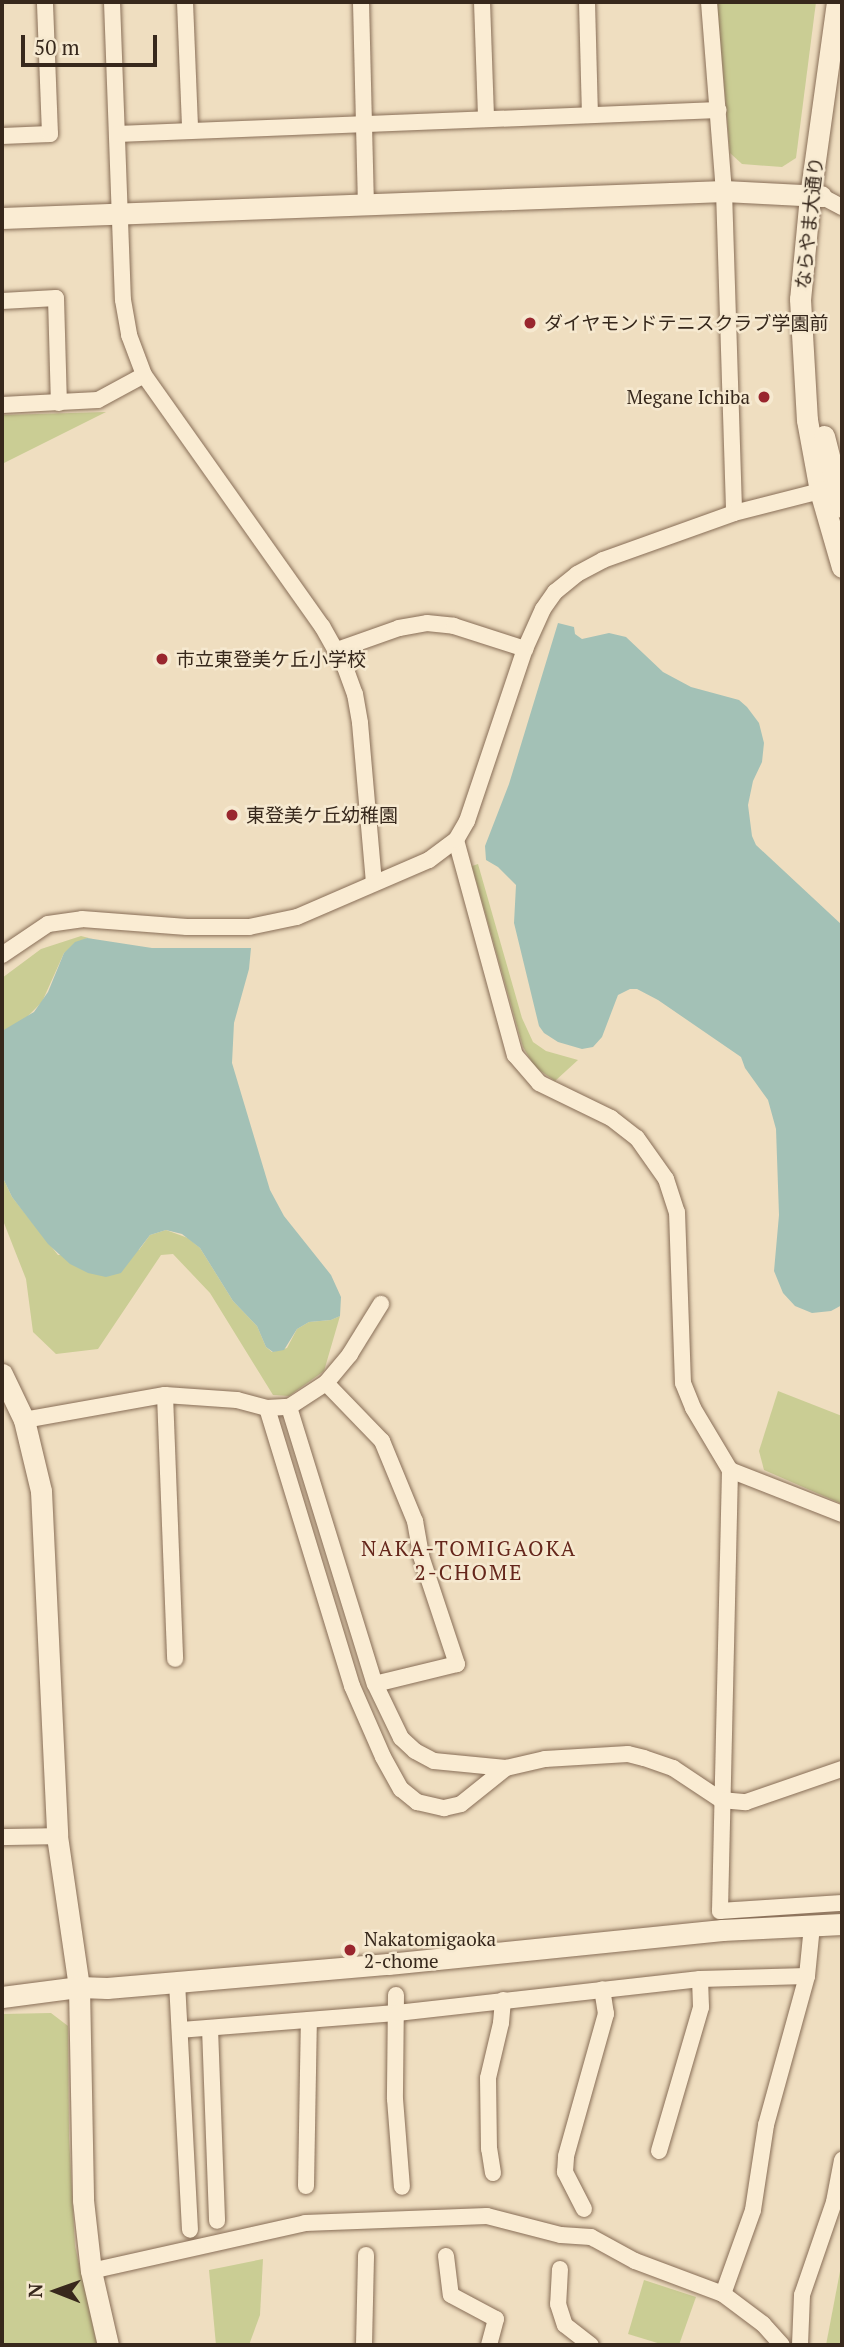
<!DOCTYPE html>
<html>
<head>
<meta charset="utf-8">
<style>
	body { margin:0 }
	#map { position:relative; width:844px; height:2347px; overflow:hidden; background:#efdec0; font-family:"PT Serif","Noto Sans JP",serif }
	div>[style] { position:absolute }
	.green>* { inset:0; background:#cacd94 }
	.water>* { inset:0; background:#a3c1b6 }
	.roads { filter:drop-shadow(0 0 2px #886e57) drop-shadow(0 0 2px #886e57) }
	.street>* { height:16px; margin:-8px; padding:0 8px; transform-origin:8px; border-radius:8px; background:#faecd3 }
	.secondary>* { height:21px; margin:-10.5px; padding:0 10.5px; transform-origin:10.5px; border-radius:10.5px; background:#faecd3 }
	.dots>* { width:19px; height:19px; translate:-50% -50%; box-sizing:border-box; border:4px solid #f6e9d0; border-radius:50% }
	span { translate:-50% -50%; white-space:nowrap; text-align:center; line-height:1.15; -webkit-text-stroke:5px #f6e9d0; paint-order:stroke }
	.street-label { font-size:19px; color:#37281c }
	.poi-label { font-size:19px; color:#37281c }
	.left { translate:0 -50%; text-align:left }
	.right { translate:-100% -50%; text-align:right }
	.neighbourhood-label { font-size:21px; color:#65261b; letter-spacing:2px }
	.frame { position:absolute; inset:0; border:4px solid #37281c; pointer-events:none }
	.north { position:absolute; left:21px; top:2256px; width:70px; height:70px; -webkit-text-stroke:5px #f6e9d0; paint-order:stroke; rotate:271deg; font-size:19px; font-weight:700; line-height:28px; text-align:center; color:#37281c }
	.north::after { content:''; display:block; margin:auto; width:24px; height:32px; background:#37281c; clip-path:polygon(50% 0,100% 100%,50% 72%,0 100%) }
	.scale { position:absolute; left:21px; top:35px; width:136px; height:32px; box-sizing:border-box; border:4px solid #37281c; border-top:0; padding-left:9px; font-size:21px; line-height:24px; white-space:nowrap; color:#37281c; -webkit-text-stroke:5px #f6e9d0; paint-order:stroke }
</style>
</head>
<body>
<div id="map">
	<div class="green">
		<div style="clip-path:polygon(717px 2px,816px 2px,796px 158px,782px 167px,742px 164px,730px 153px)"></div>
		<div style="clip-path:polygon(106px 412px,2px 464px,2px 415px)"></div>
		<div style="clip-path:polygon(478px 864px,522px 1018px,533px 1042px,546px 1051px,578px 1060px,555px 1081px,535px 1067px,523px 1047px,472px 866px)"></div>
		<div style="clip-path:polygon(81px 936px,93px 939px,87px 938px,64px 953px,42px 1002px,23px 1021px,2px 1031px,2px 978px,41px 949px)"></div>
		<div style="clip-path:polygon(2px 1176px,12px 1197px,58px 1255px,139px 1250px,150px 1235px,166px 1230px,188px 1238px,200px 1248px,233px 1301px,257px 1326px,266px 1347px,272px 1352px,287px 1348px,297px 1329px,309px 1322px,331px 1320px,340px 1316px,324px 1371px,289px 1396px,273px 1395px,210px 1293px,173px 1254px,161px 1255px,98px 1349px,56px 1354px,33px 1332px,26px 1279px,2px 1218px)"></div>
		<div style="clip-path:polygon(778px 1391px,842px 1416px,842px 1504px,764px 1470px,759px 1451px)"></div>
		<div style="clip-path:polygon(51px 2013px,68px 2026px,69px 2137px,75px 2246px,97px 2345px,2px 2345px,2px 2014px)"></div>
		<div style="clip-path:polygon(263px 2259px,260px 2315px,249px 2345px,216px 2345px,209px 2270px)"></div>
		<div style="clip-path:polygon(842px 2261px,842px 2345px,826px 2345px)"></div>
		<div style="clip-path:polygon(644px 2280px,696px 2297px,679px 2345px,664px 2345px,628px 2334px)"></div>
	</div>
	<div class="water">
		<div style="clip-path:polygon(558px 623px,574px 627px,575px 634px,582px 639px,609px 633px,626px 637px,663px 672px,691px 687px,739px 700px,747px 707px,759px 723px,764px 743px,762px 762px,753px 781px,748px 805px,752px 836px,756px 845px,842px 925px,842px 1305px,831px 1311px,812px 1313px,795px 1306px,783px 1293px,774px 1271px,779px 1215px,776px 1129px,768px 1100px,745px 1068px,741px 1057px,658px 1000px,637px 989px,630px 989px,618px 995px,602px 1037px,593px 1047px,582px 1049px,558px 1042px,544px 1033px,539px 1026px,514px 923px,516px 885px,498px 867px,486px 860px,485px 846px,509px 784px)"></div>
		<div style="clip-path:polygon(87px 938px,152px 948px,251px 948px,249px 969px,234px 1023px,232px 1063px,270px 1190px,284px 1216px,331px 1275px,341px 1297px,340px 1316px,331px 1320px,309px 1322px,297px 1329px,284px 1350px,273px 1352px,266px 1347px,257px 1326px,233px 1301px,200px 1248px,182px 1234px,166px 1230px,150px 1235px,121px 1273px,106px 1277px,88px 1273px,70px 1264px,48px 1244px,12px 1197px,2px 1176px,2px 1031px,34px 1012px,48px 992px,64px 953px,75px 942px)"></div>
	</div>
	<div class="roads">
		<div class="street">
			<div style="left:112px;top:2px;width:298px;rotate:87.9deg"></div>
			<div style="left:123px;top:300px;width:36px;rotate:80deg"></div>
			<div style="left:129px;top:335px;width:43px;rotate:69.4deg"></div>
			<div style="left:144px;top:375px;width:308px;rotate:54.7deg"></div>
			<div style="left:322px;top:626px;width:47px;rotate:60.7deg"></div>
			<div style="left:345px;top:667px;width:29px;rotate:70deg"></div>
			<div style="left:355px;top:694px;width:29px;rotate:80deg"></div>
			<div style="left:360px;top:723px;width:160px;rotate:85deg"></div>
			<div style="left:185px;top:2px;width:127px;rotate:87.7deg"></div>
			<div style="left:361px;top:2px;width:203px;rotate:88.6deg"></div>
			<div style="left:482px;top:2px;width:117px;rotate:88deg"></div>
			<div style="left:587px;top:2px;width:113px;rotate:88.5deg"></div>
			<div style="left:709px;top:2px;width:190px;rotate:85.5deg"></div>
			<div style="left:724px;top:191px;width:322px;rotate:88.2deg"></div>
			<div style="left:117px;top:134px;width:602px;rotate:-2.28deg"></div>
			<div style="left:2px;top:136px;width:48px;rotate:-2.4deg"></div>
			<div style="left:50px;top:134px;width:132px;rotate:-92.2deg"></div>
			<div style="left:821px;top:196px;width:24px;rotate:28deg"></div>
			<div style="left:2px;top:301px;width:54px;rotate:-3.2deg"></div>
			<div style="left:56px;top:298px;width:105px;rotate:88.4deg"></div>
			<div style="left:2px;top:405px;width:96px;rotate:-3deg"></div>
			<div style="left:98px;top:400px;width:52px;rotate:-28.5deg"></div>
			<div style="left:337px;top:650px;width:66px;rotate:-19.5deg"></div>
			<div style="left:399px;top:628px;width:28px;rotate:-10deg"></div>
			<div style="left:427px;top:623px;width:27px;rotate:6deg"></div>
			<div style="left:454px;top:626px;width:75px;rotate:17.9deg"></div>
			<div style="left:456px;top:840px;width:223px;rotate:74.7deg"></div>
			<div style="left:515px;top:1055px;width:37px;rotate:49deg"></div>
			<div style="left:539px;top:1083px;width:80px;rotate:25.9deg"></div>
			<div style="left:611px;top:1118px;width:33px;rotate:38deg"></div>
			<div style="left:637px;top:1138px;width:50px;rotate:54.7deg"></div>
			<div style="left:666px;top:1179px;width:35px;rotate:72deg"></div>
			<div style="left:677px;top:1212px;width:171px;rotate:88deg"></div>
			<div style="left:683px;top:1383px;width:27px;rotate:68deg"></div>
			<div style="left:693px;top:1408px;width:72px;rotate:59.2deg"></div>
			<div style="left:730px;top:1470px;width:441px;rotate:91.3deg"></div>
			<div style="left:720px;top:1911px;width:122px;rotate:-3.8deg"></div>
			<div style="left:2px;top:955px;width:55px;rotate:-34deg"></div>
			<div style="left:48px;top:924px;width:34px;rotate:-8deg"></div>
			<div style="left:82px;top:919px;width:105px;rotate:4.4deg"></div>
			<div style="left:187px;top:927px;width:62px"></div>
			<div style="left:249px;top:927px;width:49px;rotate:-11.8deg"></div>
			<div style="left:297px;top:917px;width:144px;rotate:-23.4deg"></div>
			<div style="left:429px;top:860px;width:34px;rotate:-37deg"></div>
			<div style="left:456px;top:840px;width:22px;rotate:-60deg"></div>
			<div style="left:467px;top:821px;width:182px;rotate:-71.4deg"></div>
			<div style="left:525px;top:649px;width:44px;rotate:-65.8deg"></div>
			<div style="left:543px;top:609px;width:21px;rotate:-55deg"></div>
			<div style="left:555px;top:592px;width:28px;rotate:-39deg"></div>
			<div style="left:577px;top:574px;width:30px;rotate:-28deg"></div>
			<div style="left:603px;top:560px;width:139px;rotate:-19.7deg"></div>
			<div style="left:734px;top:513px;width:89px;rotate:-14.3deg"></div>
			<div style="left:820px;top:491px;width:9px;rotate:27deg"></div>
			<div style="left:326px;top:1383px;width:81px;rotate:46deg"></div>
			<div style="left:382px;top:1441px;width:87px;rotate:67.6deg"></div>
			<div style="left:415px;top:1521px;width:36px;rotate:80deg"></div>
			<div style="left:421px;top:1556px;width:114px;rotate:71.6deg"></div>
			<div style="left:457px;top:1664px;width:84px;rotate:166.3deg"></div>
			<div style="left:165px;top:1395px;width:264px;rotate:87.8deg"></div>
			<div style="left:289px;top:1407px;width:290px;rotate:72.8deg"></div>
			<div style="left:375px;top:1684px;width:60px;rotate:64.3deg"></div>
			<div style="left:401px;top:1738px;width:19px;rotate:43deg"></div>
			<div style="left:415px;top:1751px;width:21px;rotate:28deg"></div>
			<div style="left:434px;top:1761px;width:72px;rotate:5.6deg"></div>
			<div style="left:267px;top:1408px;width:291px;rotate:73deg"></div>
			<div style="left:352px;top:1686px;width:77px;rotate:66.4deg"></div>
			<div style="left:383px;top:1757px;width:37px;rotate:61deg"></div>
			<div style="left:401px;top:1789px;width:21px;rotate:39deg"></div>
			<div style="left:417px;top:1802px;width:28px;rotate:13deg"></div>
			<div style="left:444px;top:1808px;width:17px;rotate:-13deg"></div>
			<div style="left:461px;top:1804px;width:58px;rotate:-38.7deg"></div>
			<div style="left:506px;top:1768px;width:40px;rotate:-13deg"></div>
			<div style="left:545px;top:1759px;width:83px;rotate:-3.4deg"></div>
			<div style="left:628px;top:1754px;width:16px;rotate:14deg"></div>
			<div style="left:644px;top:1758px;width:31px;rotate:19deg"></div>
			<div style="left:673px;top:1768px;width:58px;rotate:33.7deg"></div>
			<div style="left:721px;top:1800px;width:25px;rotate:5deg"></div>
			<div style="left:746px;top:1802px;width:102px;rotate:-19deg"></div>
			<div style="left:24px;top:1420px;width:143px;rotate:-10.1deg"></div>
			<div style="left:165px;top:1395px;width:72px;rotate:4deg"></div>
			<div style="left:237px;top:1400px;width:31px;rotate:15deg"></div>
			<div style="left:267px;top:1408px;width:22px;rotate:-3deg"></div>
			<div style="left:289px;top:1407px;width:44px;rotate:-33deg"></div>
			<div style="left:326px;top:1383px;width:38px;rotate:-50deg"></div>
			<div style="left:350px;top:1354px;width:59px;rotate:-58.2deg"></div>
			<div style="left:730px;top:1470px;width:120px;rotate:21.4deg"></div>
			<div style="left:2px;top:1837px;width:55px;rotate:-1deg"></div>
			<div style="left:177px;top:1982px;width:248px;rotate:87deg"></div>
			<div style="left:396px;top:1995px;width:104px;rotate:90.6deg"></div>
			<div style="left:395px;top:2099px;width:88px;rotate:85.5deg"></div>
			<div style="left:210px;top:2028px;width:193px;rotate:87.9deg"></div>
			<div style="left:180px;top:2030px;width:218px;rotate:-4.5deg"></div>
			<div style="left:397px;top:2013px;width:305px;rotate:-6.4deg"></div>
			<div style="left:700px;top:1979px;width:107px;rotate:-1.6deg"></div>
			<div style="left:659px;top:2151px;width:150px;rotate:-73.7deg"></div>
			<div style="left:701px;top:2007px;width:28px;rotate:-92deg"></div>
			<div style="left:493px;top:2173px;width:24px;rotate:-99deg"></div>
			<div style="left:489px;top:2149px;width:71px;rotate:-90.8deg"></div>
			<div style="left:488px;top:2078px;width:57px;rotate:-76.7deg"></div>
			<div style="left:501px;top:2023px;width:23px;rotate:-85deg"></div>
			<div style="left:306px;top:2186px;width:166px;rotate:-89deg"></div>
			<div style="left:584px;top:2209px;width:42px;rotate:-117.2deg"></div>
			<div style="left:565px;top:2172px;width:16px;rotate:-86deg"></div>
			<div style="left:566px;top:2156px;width:148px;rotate:-74.3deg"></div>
			<div style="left:606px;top:2014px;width:25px;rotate:-99deg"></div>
			<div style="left:446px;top:2256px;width:39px;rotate:83deg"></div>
			<div style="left:451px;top:2295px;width:51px;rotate:28.1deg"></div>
			<div style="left:496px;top:2319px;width:27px;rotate:105deg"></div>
			<div style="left:560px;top:2269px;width:35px;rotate:93deg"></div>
			<div style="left:558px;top:2304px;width:22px;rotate:72deg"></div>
			<div style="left:565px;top:2325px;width:33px;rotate:38deg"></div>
			<div style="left:91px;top:2271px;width:219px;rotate:-12.6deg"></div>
			<div style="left:305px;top:2223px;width:182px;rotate:-2.2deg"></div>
			<div style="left:487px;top:2216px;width:76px;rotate:14.4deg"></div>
			<div style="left:561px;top:2235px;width:30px;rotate:4deg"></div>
			<div style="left:591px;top:2237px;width:50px;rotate:28.6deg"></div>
			<div style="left:635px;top:2261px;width:94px;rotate:20.6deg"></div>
			<div style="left:723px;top:2294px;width:50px;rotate:36.9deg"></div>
			<div style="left:763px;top:2324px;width:28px;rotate:48deg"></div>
			<div style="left:723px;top:2294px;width:89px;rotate:-70.3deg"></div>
			<div style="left:753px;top:2210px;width:86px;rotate:-81.3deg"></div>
			<div style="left:766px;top:2125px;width:155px;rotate:-74.6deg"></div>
			<div style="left:807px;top:1976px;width:50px;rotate:-84.3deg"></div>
			<div style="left:364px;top:2345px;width:90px;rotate:-88.7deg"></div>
			<div style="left:800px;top:2345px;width:50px;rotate:-87.7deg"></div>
			<div style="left:802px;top:2295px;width:98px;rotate:-71deg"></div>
			<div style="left:834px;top:2202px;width:43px;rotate:-79.2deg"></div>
		</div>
		<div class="secondary">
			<div style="left:837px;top:2px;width:196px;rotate:97.9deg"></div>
			<div style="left:810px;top:196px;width:103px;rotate:95.5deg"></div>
			<div style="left:800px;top:299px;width:121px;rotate:86.7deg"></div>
			<div style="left:807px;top:420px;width:72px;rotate:79.6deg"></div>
			<div style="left:820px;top:491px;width:79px;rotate:73.9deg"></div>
			<div style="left:2px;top:218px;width:723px;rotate:-2.14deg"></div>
			<div style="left:724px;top:191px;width:97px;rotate:3deg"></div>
			<div style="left:824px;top:436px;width:73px;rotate:75.8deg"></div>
			<div style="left:2px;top:1374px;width:51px;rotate:64.4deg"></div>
			<div style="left:24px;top:1420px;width:73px;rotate:76.5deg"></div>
			<div style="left:41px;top:1491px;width:345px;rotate:87.3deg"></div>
			<div style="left:57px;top:1836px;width:153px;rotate:81.7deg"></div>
			<div style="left:79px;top:1987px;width:213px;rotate:88.9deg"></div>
			<div style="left:83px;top:2200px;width:71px;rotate:83.6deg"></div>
			<div style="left:91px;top:2271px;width:76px;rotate:77.1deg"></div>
			<div style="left:2px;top:1997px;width:78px;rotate:-7.4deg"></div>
			<div style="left:79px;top:1987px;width:28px;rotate:2deg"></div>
			<div style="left:107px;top:1988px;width:282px;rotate:-4.9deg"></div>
			<div style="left:388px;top:1964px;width:336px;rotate:-5.8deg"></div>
			<div style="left:722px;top:1930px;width:120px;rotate:-2.9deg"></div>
		</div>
	</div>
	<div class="dots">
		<div style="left:530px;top:323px;background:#99262e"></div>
		<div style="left:764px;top:397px;background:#99262e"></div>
		<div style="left:162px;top:659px;background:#99262e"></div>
		<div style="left:232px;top:815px;background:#99262e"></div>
		<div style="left:350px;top:1950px;background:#99262e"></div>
	</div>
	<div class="street-label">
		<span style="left:809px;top:223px;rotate:-84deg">ならやま大通り</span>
	</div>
	<div class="poi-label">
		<span class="left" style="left:544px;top:323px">ダイヤモンドテニスクラブ学園前</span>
		<span class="right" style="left:750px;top:397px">Megane Ichiba</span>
		<span class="left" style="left:176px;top:659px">市立東登美ケ丘小学校</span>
		<span class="left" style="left:246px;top:815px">東登美ケ丘幼稚園</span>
		<span class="left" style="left:364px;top:1950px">Nakatomigaoka<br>2-chome</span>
	</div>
	<div class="neighbourhood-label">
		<span style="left:469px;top:1560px">NAKA-TOMIGAOKA<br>2-CHOME</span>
	</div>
	<div class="frame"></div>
	<div class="north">N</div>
	<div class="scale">50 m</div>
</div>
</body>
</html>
